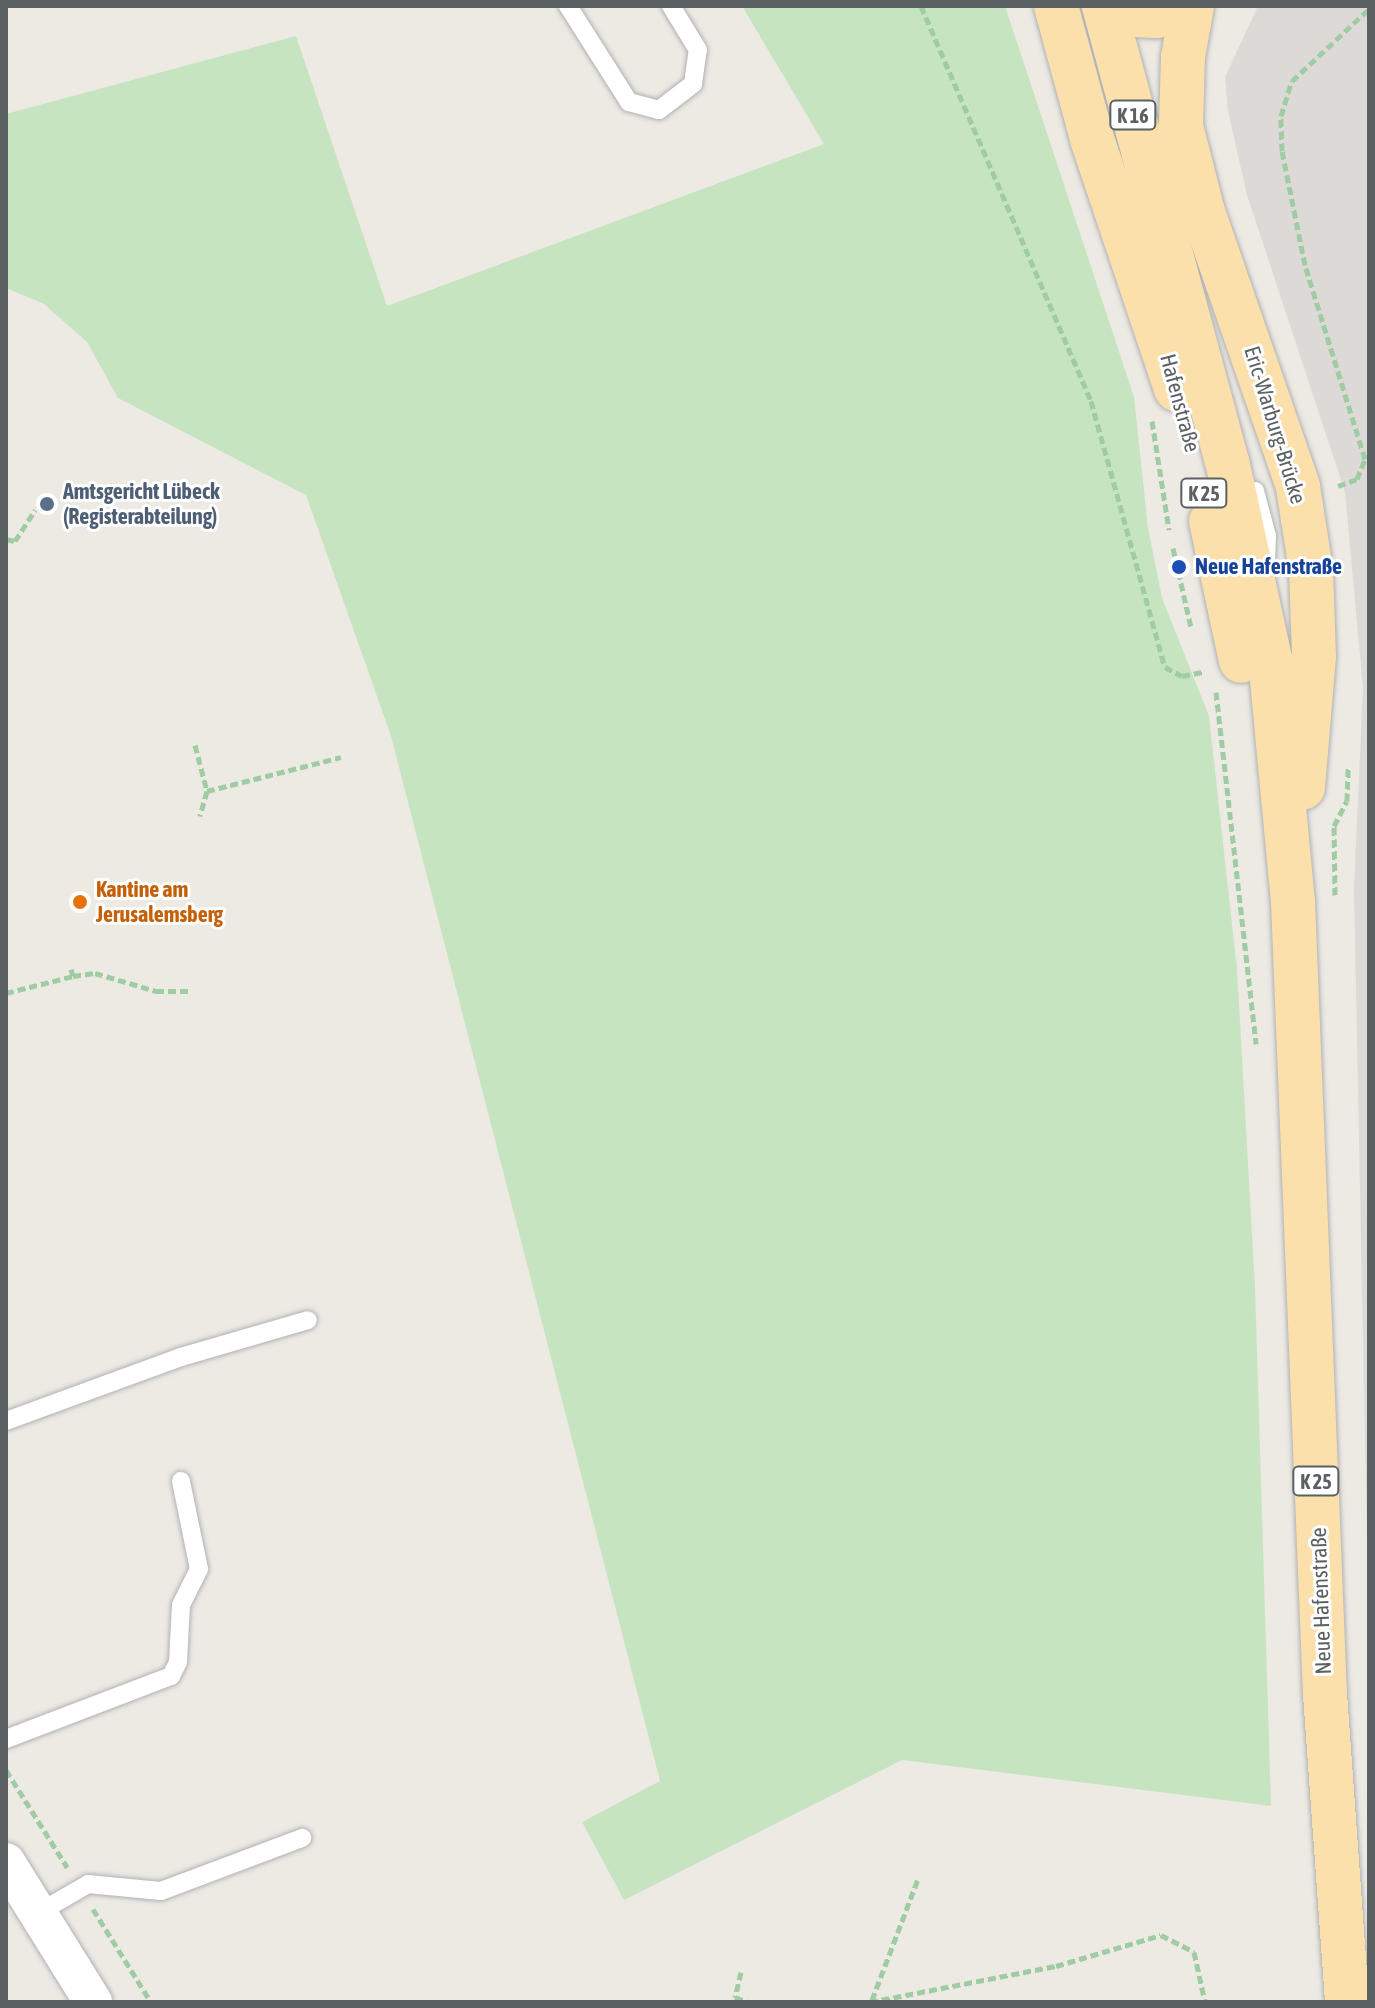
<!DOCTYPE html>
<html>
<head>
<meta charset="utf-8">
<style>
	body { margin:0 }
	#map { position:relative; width:1375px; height:2008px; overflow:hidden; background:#ede9e3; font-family:"Asap Condensed",sans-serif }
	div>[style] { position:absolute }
	.industrial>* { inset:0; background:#dcd9d6 }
	.green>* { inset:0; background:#c7e4c1 }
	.path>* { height:5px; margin-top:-2.5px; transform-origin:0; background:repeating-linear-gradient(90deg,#9fcca3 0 8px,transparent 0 12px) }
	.roads { filter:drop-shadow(0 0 2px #afb2b5) drop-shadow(0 0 2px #afb2b5) }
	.service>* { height:18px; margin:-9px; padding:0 9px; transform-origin:9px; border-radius:9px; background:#fff }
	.minor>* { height:38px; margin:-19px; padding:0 19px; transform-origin:19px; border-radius:19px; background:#fff }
	.primary>* { height:44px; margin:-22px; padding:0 22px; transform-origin:22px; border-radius:22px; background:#fbe0ab }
	.dots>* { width:22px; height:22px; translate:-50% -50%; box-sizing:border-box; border:4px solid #fff; border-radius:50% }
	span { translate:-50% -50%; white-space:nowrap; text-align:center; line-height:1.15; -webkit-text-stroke:6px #fff; paint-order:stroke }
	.shield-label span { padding:2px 6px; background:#fff; border:2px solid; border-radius:6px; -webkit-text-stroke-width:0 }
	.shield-label { font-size:20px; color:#5b6063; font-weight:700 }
	.street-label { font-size:22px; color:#5b6063 }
	.service-label { font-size:22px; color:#4e5e75; font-weight:700 }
	.left { translate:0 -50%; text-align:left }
	.transit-label { font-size:22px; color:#164399; font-weight:700 }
	.food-label { font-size:22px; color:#c56008; font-weight:700 }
	.frame { position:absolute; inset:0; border:8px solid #5b6063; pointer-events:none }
</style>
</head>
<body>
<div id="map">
	<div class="industrial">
		<div style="clip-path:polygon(1258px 6px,1369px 6px,1369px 1641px,1354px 888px,1363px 688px,1345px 492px,1247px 195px,1228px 111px,1225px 77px)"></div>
	</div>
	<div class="green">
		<div style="clip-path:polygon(742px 6px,1005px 6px,1134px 397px,1148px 528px,1162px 598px,1209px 716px,1237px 969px,1255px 1287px,1271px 1806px,902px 1760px,624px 1900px,582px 1822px,660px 1781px,391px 736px,306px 495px,118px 398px,87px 342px,44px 304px,6px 288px,6px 114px,296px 36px,387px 306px,824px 144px)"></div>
	</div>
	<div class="path">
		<div style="left:921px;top:6px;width:430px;rotate:66.7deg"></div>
		<div style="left:1091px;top:401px;width:276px;rotate:74.5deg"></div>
		<div style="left:1165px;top:667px;width:19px;rotate:28deg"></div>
		<div style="left:1182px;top:676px;width:21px;rotate:-11deg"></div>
		<div style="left:1152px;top:421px;width:110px;rotate:81.1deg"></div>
		<div style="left:1338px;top:486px;width:20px;rotate:-20deg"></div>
		<div style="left:1357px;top:479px;width:22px;rotate:-68deg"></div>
		<div style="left:1365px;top:459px;width:203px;rotate:-107.2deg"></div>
		<div style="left:1305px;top:265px;width:116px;rotate:-101.4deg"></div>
		<div style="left:1282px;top:151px;width:35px;rotate:-92deg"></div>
		<div style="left:1281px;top:116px;width:37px;rotate:-73deg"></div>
		<div style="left:1292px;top:81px;width:105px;rotate:-43.1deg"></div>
		<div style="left:6px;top:539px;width:9px;rotate:13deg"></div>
		<div style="left:15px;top:541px;width:37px;rotate:-57deg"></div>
		<div style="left:1173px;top:548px;width:81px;rotate:77.2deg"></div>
		<div style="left:1216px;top:692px;width:354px;rotate:83.5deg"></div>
		<div style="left:195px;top:745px;width:48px;rotate:75.4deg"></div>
		<div style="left:207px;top:791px;width:26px;rotate:106deg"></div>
		<div style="left:207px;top:791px;width:138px;rotate:-14.2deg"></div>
		<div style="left:1335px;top:895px;width:69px;rotate:-90.8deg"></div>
		<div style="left:1334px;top:826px;width:28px;rotate:-63deg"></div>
		<div style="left:1347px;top:801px;width:33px;rotate:-88deg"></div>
		<div style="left:71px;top:969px;width:7px;rotate:74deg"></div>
		<div style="left:73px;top:976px;width:22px;rotate:-8deg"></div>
		<div style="left:95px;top:973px;width:64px;rotate:16.4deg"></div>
		<div style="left:156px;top:991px;width:35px"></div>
		<div style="left:6px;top:993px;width:69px;rotate:-14.2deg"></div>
		<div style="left:6px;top:1770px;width:115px;rotate:57.8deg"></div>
		<div style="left:93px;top:1909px;width:110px;rotate:58.1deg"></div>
		<div style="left:741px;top:1972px;width:26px;rotate:103deg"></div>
		<div style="left:735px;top:1997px;width:14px;rotate:21deg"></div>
		<div style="left:872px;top:2000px;width:129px;rotate:-69.2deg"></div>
		<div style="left:870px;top:2002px;width:189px;rotate:-11deg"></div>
		<div style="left:1056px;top:1966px;width:109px;rotate:-16.4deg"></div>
		<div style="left:1161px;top:1935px;width:37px;rotate:27deg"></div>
		<div style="left:1194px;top:1952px;width:51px;rotate:77.6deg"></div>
	</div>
	<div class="roads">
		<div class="service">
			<div style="left:568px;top:6px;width:114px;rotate:57.6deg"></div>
			<div style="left:629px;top:102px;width:31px;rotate:15deg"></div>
			<div style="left:659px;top:110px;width:43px;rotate:-37.4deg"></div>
			<div style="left:693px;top:84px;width:34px;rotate:-82deg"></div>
			<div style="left:698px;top:50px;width:52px;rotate:-121.5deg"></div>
			<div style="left:1255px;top:491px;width:47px;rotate:75.1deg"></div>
			<div style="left:1267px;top:536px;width:27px;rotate:92deg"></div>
			<div style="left:6px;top:1421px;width:186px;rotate:-20.1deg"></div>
			<div style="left:181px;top:1357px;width:132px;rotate:-16.2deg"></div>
			<div style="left:6px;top:1739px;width:177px;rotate:-20.9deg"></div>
			<div style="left:171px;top:1676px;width:16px;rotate:-63deg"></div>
			<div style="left:178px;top:1662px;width:57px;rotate:-87deg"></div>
			<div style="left:181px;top:1605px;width:40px;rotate:-63.4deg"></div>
			<div style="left:199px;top:1569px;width:90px;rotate:-101.6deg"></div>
			<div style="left:38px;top:1913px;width:58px;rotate:-30.1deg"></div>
			<div style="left:88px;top:1884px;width:73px;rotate:5.5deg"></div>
			<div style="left:161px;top:1891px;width:151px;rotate:-20.6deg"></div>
		</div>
		<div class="minor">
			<div style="left:6px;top:1862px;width:165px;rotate:58.1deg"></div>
		</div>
		<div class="primary">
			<div style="left:1056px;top:6px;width:141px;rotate:74.8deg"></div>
			<div style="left:1093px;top:142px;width:261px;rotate:71.4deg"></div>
			<div style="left:1104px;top:6px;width:471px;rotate:74.9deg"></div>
			<div style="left:1227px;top:461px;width:203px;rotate:77.7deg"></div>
			<div style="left:1270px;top:659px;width:244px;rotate:84.6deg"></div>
			<div style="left:1293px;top:902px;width:793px;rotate:87.69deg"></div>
			<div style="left:1325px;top:1694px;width:309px;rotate:85.9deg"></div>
			<div style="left:1116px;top:6px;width:20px;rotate:27deg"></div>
			<div style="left:1134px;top:15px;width:22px;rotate:3deg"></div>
			<div style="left:1156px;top:16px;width:27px;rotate:-22deg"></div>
			<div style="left:1192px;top:6px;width:52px;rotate:100deg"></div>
			<div style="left:1183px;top:57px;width:69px;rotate:91.7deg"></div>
			<div style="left:1181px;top:126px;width:89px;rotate:75.7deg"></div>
			<div style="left:1203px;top:212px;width:291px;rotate:70.9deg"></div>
			<div style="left:1298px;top:487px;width:84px;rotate:81.1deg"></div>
			<div style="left:1311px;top:570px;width:86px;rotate:88deg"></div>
			<div style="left:1314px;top:656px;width:132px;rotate:94.8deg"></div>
			<div style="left:1211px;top:521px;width:143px;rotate:77.9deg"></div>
		</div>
	</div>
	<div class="dots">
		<div style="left:47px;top:504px;background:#5c6f8a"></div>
		<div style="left:1179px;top:567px;background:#1a4fb4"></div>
		<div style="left:80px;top:902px;background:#e8710a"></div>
	</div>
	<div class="shield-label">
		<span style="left:1133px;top:115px">K 16</span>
		<span style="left:1204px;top:493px">K 25</span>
		<span style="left:1316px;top:1481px">K 25</span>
	</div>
	<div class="street-label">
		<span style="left:1180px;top:403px;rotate:75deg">Hafenstraße</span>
		<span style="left:1275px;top:425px;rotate:73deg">Eric-Warburg-Brücke</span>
		<span style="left:1321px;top:1601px;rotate:-92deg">Neue Hafenstraße</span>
	</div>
	<div class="service-label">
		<span class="left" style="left:63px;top:504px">Amtsgericht Lübeck<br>(Registerabteilung)</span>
	</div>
	<div class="transit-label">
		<span class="left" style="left:1195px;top:567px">Neue Hafenstraße</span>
	</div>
	<div class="food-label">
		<span class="left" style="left:96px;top:902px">Kantine am<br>Jerusalemsberg</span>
	</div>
	<div class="frame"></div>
</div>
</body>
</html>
